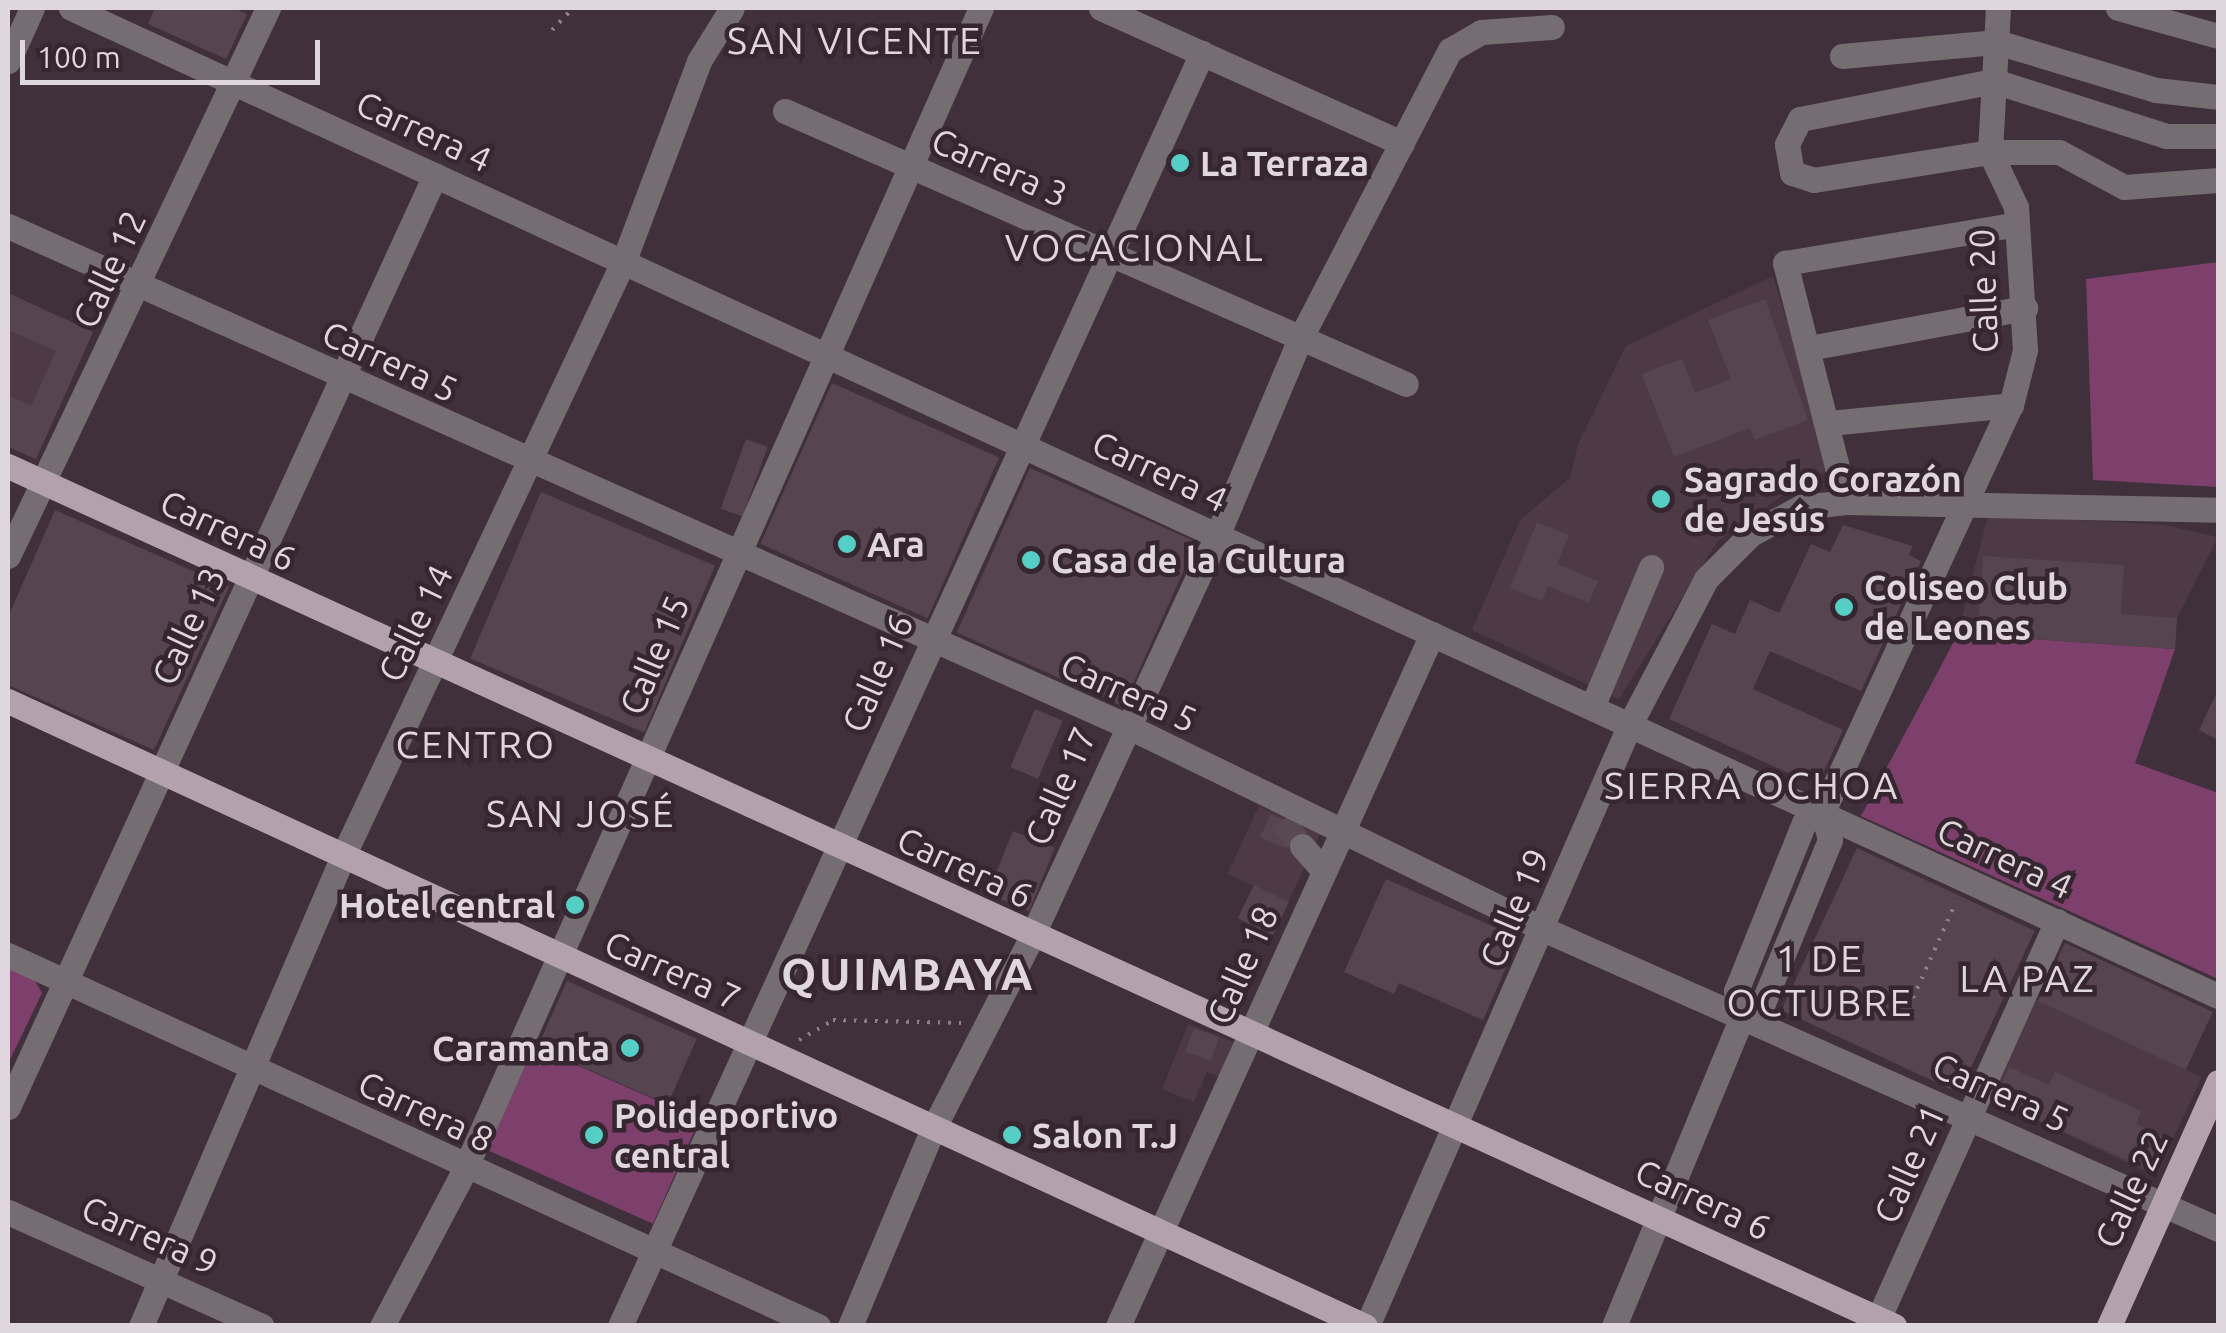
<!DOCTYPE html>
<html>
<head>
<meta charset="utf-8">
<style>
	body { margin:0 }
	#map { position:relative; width:2226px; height:1333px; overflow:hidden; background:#40303b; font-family:Ubuntu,sans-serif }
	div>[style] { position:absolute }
	.built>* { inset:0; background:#4e3947; transform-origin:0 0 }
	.green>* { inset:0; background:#7d406c; transform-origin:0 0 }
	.building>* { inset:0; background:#564550; transform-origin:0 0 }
	.minor-tunnel>* { height:25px; margin-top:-12.5px; transform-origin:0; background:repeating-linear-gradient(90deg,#584953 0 25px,transparent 0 37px) }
	.path>* { height:4px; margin-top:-2px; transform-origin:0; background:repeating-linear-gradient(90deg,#8d8089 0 2.5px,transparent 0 10.5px) }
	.minor>* { height:25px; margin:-12.5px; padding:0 12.5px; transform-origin:12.5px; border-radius:12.5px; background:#756d72 }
	.major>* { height:25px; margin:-12.5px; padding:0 12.5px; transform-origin:12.5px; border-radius:12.5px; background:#b3a2ad }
	.dots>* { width:28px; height:28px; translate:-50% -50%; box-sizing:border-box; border:5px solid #352630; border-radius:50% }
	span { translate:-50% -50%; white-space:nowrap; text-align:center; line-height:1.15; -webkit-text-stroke:9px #352630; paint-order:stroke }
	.street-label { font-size:35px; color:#e0d6dd }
	.poi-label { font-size:35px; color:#e0d6dd; font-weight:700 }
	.left { translate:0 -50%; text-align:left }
	.right { translate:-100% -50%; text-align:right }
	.neighbourhood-label { font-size:38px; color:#e0d6dd; letter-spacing:2.5px }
	.district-label { font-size:45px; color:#e0d6dd; font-weight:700; letter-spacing:2.5px }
	.frame { position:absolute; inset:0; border:10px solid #e0d6dd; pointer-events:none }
	.scale { position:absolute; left:20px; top:40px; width:300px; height:45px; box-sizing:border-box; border:5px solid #e0d6dd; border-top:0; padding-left:12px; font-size:30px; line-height:35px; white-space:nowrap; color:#e0d6dd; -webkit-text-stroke:8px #352630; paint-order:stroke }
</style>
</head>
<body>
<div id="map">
	<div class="built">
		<div style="clip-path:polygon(1773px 276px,1833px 470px,1807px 478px,1717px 542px,1619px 699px,1472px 630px,1520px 520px,1570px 478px,1578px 444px,1626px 346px)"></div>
		<div style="clip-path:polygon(8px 293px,93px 332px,36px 459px,8px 447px)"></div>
		<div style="clip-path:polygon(1988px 515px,2165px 525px,2218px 537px,2177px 618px,2175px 649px,1958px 634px)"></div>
		<div style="left:1259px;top:806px;width:67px;height:75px;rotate:25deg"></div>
		<div style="left:2034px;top:999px;width:185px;height:109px;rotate:25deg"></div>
		<div style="clip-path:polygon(1188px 1024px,1234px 1042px,1220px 1077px,1207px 1072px,1194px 1102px,1162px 1089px)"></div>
	</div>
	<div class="green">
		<div style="clip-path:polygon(2218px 262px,2218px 487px,2093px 480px,2086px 279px)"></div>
		<div style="clip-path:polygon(1958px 634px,2175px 649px,2135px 763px,2218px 793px,2218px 979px,1861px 816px)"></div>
		<div style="clip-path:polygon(8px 966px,33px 977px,42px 993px,8px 1064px)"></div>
		<div style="left:534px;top:1046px;width:181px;height:114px;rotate:24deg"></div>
	</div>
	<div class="building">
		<div style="clip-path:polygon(155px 8px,233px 8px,247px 14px,226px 59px,148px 24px)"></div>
		<div style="clip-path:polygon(8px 293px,93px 332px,36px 459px,8px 447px,8px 395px,31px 406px,56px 351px,8px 330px)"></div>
		<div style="clip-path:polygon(1765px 299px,1808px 420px,1755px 440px,1750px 428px,1674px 457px,1642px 374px,1682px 359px,1695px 393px,1731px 379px,1708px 320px)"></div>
		<div style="left:832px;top:383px;width:183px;height:176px;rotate:24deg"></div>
		<div style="left:746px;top:439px;width:23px;height:74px;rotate:20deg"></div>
		<div style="left:1030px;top:468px;width:182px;height:180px;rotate:24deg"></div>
		<div style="left:541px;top:492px;width:189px;height:181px;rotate:23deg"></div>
		<div style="clip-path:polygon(55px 510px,229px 587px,154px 750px,8px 685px,8px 617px)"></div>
		<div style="clip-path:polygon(1537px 522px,1569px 535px,1557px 564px,1598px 581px,1589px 603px,1548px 586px,1542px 601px,1510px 588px)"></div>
		<div style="clip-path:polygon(1843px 525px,1913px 546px,1909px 555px,1921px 561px,1861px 691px,1770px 651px,1753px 689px,1843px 730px,1817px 786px,1669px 719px,1712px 624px,1735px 634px,1750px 600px,1779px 613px,1811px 544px,1830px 552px)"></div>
		<div style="clip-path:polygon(1983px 556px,2124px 565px,2121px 614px,2177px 618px,2175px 649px,1978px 635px)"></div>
		<div style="clip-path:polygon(2218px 690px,2218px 740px,2199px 730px)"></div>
		<div style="left:1035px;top:709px;width:30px;height:63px;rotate:23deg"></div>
		<div style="clip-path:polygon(1271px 814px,1304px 830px,1291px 834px,1286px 849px,1260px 837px)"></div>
		<div style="left:1013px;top:831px;width:45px;height:68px;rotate:22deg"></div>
		<div style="left:1857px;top:848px;width:196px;height:179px;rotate:25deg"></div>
		<div style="clip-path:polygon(1386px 879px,1519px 938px,1483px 1020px,1399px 983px,1394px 994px,1344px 972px)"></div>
		<div style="left:1254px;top:885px;width:39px;height:37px;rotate:26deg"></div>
		<div style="left:2065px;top:943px;width:163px;height:64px;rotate:25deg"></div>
		<div style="left:567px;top:981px;width:142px;height:72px;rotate:24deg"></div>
		<div style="left:1194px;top:1028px;width:27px;height:25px;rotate:20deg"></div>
		<div style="clip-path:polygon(2009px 1067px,2049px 1085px,2055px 1072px,2141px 1111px,2136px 1124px,2173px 1141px,2158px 1174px,1994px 1100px)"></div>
	</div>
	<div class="minor-tunnel">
		<div style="left:1282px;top:820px;width:33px;rotate:52deg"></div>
	</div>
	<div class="path">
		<div style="left:552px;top:30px;width:30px;rotate:-46deg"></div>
		<div style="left:1913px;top:998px;width:105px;rotate:-65.9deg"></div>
		<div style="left:799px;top:1040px;width:39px;rotate:-30deg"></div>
		<div style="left:833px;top:1020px;width:130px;rotate:1.3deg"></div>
	</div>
	<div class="minor">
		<div style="left:71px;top:8px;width:2363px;rotate:24.71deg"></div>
		<div style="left:1101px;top:8px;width:330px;rotate:24.2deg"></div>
		<div style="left:1998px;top:8px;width:144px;rotate:93.2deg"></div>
		<div style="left:1990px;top:152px;width:69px"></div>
		<div style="left:2059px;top:152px;width:74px;rotate:28.3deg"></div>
		<div style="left:2124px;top:187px;width:94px;rotate:-4.3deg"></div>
		<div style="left:2118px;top:8px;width:104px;rotate:15.6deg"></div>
		<div style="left:1842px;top:56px;width:156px;rotate:-5.2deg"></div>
		<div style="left:1997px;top:42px;width:166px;rotate:16.8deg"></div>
		<div style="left:2156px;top:90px;width:62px;rotate:6.4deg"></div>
		<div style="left:8px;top:61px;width:58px;rotate:-65.6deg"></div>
		<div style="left:785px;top:111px;width:678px;rotate:23.73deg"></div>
		<div style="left:8px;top:226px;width:1223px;rotate:24.07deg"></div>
		<div style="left:1125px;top:725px;width:465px;rotate:26deg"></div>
		<div style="left:1543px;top:929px;width:739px;rotate:23.96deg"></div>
		<div style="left:1809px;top:348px;width:220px;rotate:-10.5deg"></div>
		<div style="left:1829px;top:423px;width:183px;rotate:-5.6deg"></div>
		<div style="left:1846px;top:502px;width:247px;rotate:-104.3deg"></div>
		<div style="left:1785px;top:263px;width:235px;rotate:-9.5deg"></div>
		<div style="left:8px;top:556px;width:607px;rotate:-64.62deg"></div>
		<div style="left:1592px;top:707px;width:152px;rotate:-67.1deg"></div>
		<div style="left:1302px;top:846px;width:32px;rotate:49deg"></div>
		<div style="left:8px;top:955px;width:891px;rotate:24.61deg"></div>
		<div style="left:1742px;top:1017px;width:25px;rotate:-34deg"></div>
		<div style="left:1763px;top:1003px;width:176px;rotate:-67.7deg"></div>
		<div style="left:1830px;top:840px;width:30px;rotate:-104deg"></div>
		<div style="left:8px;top:1107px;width:1025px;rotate:-65.38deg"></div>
		<div style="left:8px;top:1212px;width:278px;rotate:24.2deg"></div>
		<div style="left:141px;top:1326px;width:512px;rotate:-66.74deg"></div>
		<div style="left:343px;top:856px;width:659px;rotate:-64.76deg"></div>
		<div style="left:624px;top:260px;width:213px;rotate:-69.3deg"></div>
		<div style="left:699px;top:61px;width:62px;rotate:-58.1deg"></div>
		<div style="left:382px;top:1326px;width:178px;rotate:-62.1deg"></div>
		<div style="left:465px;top:1169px;width:1271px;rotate:-66.04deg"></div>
		<div style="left:620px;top:1326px;width:1400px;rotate:-65.43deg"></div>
		<div style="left:850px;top:1326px;width:214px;rotate:-67.2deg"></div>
		<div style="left:933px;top:1129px;width:217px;rotate:-62.8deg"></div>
		<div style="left:1032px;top:936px;width:441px;rotate:-65.2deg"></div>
		<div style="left:1217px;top:536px;width:214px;rotate:-67.2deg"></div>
		<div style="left:1300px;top:339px;width:326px;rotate:-62.6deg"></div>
		<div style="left:1450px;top:50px;width:36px;rotate:-30deg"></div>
		<div style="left:1481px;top:32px;width:71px;rotate:-4deg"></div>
		<div style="left:1118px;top:1326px;width:760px;rotate:-65.59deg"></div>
		<div style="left:1367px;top:1326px;width:657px;rotate:-66.4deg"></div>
		<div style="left:1630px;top:724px;width:164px;rotate:-62.3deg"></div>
		<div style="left:1706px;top:579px;width:64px;rotate:-45deg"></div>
		<div style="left:1751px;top:534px;width:57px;rotate:-28.4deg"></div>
		<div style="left:1801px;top:507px;width:45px;rotate:-6.3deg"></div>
		<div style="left:1846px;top:502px;width:372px;rotate:1.2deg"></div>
		<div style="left:1614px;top:1326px;width:334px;rotate:-67.5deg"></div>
		<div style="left:1742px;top:1017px;width:27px;rotate:-103deg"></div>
		<div style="left:1736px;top:991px;width:181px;rotate:-68deg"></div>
		<div style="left:1804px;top:823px;width:22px;rotate:-32deg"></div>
		<div style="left:1823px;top:811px;width:447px;rotate:-65.2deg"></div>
		<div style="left:2011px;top:405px;width:57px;rotate:-75.7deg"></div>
		<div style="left:2025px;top:350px;width:143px;rotate:-93.6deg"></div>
		<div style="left:2016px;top:207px;width:61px;rotate:-115.3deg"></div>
		<div style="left:1990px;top:152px;width:178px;rotate:171deg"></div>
		<div style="left:1814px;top:180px;width:23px;rotate:-162deg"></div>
		<div style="left:1792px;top:173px;width:29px;rotate:-100deg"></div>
		<div style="left:1787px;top:144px;width:28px;rotate:-63deg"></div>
		<div style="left:1800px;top:119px;width:198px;rotate:-11.1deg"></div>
		<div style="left:1994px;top:81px;width:181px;rotate:17.7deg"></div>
		<div style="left:2166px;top:136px;width:52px"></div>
		<div style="left:1875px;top:1326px;width:444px;rotate:-65.8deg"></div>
	</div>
	<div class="major">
		<div style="left:8px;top:466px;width:2073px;rotate:24.51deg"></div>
		<div style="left:8px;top:701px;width:1494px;rotate:24.73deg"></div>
		<div style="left:2109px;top:1326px;width:267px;rotate:-65.9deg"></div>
	</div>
	<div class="dots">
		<div style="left:1180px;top:163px;background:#55cec5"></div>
		<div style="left:1661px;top:499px;background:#55cec5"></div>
		<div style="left:847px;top:544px;background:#55cec5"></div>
		<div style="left:1031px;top:560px;background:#55cec5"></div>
		<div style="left:1844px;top:607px;background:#55cec5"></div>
		<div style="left:575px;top:905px;background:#55cec5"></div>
		<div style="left:630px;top:1048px;background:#55cec5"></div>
		<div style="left:594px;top:1135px;background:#55cec5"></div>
		<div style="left:1012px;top:1135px;background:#55cec5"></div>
	</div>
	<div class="street-label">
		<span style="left:424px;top:131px;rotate:25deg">Carrera 4</span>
		<span style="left:1000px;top:167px;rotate:24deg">Carrera 3</span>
		<span style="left:109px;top:269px;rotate:-65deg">Calle 12</span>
		<span style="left:1983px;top:291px;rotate:-92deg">Calle 20</span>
		<span style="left:390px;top:361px;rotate:25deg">Carrera 5</span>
		<span style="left:1160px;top:471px;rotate:25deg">Carrera 4</span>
		<span style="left:228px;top:530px;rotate:25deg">Carrera 6</span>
		<span style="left:415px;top:623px;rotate:-64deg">Calle 14</span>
		<span style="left:188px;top:626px;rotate:-65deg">Calle 13</span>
		<span style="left:654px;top:655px;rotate:-67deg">Calle 15</span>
		<span style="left:877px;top:673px;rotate:-66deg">Calle 16</span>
		<span style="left:1129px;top:692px;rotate:24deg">Carrera 5</span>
		<span style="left:1060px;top:786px;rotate:-66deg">Calle 17</span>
		<span style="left:2005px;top:858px;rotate:25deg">Carrera 4</span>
		<span style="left:965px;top:867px;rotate:25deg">Carrera 6</span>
		<span style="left:1514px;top:908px;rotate:-67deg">Calle 19</span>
		<span style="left:1242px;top:965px;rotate:-66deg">Calle 18</span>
		<span style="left:673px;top:970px;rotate:24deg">Carrera 7</span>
		<span style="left:2001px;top:1092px;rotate:24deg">Carrera 5</span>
		<span style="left:426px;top:1111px;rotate:25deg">Carrera 8</span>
		<span style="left:1909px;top:1164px;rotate:-66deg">Calle 21</span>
		<span style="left:2131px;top:1189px;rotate:-65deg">Calle 22</span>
		<span style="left:1703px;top:1199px;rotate:25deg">Carrera 6</span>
		<span style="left:150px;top:1235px;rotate:24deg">Carrera 9</span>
	</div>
	<div class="poi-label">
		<span class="left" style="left:1200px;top:163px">La Terraza</span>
		<span class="left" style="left:1684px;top:499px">Sagrado Corazón<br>de Jesús</span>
		<span class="left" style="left:867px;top:544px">Ara</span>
		<span class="left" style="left:1051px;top:560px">Casa de la Cultura</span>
		<span class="left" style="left:1864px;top:607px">Coliseo Club<br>de Leones</span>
		<span class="right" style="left:555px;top:905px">Hotel central</span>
		<span class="right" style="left:610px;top:1048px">Caramanta</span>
		<span class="left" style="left:614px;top:1135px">Polideportivo<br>central</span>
		<span class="left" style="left:1032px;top:1135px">Salon T.J</span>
	</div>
	<div class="neighbourhood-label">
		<span style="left:855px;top:41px">SAN VICENTE</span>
		<span style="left:1135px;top:248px">VOCACIONAL</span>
		<span style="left:476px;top:745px">CENTRO</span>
		<span style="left:1752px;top:786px">SIERRA OCHOA</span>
		<span style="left:581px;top:814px">SAN JOSÉ</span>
		<span style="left:1820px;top:981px">1 DE<br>OCTUBRE</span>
		<span style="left:2028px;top:979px">LA PAZ</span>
	</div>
	<div class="district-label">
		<span style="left:908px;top:974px">QUIMBAYA</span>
	</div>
	<div class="frame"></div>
	<div class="scale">100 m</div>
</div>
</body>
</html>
